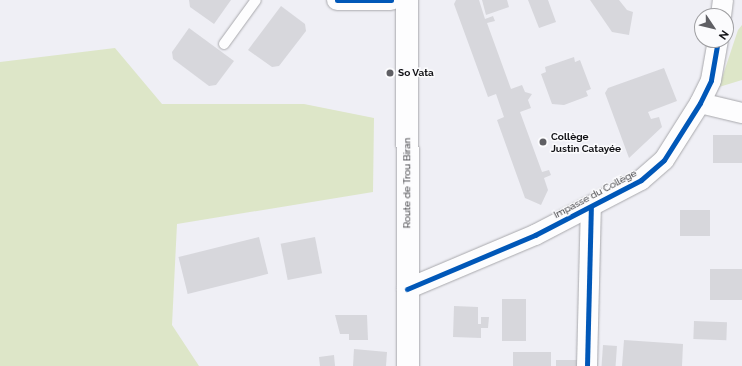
<!DOCTYPE html>
<html>
<head>
<meta charset="utf-8">
<style>
	body { margin:0 }
	#map { position:relative; width:742px; height:366px; overflow:hidden; background:#efeff5; font-family:Raleway,sans-serif }
	div>[style] { position:absolute }
	.green>* { inset:0; background:#dde6c8 }
	.building>* { inset:0; background:#d7d7dc; transform-origin:0 0 }
	.roads { filter:drop-shadow(0 0 1px #a8a8ac) drop-shadow(0 0 1px #a8a8ac) }
	.lane>* { height:10px; margin:-5px; padding:0 5px; transform-origin:5px; border-radius:5px; background:#fdfdfe }
	.street>* { height:20px; margin:-10px; padding:0 10px; transform-origin:10px; border-radius:10px; background:#fdfdfe }
	.secondary>* { height:22px; margin:-11px; padding:0 11px; transform-origin:11px; border-radius:11px; background:#fdfdfe }
	.cycleway>* { height:5px; margin:-2.5px; padding:0 2.5px; transform-origin:2.5px; border-radius:2.5px; background:#0057b8 }
	.dots>* { width:11px; height:11px; translate:-50% -50%; box-sizing:border-box; border:2px solid #fbfbfd; border-radius:50% }
	span { translate:-50% -50%; white-space:nowrap; text-align:center; line-height:1.15; -webkit-text-stroke:3px #fbfbfd; paint-order:stroke }
	.poi-label { font-size:10px; color:#121216; font-weight:700 }
	.left { translate:0 -50%; text-align:left }
	.street-label { font-size:10px; color:#121216 }
	.north { position:absolute; left:694px; top:8px; width:40px; height:40px; box-sizing:border-box; background:#fbfbfd; border:1px solid #9e9ea1; border-radius:50%; rotate:125deg; font-size:11px; font-weight:700; line-height:16px; text-align:center; color:#121216 }
	.north::after { content:''; display:block; margin:auto; width:14px; height:18px; background:#5f5f64; clip-path:polygon(50% 0,100% 100%,50% 72%,0 100%) }
</style>
</head>
<body>
<div id="map">
	<div class="green">
		<div style="clip-path:polygon(742px 25px,742px 80px,719px 87px,738px 30px)"></div>
		<div style="clip-path:polygon(115px 48px,162px 104px,304px 104px,374px 118px,373px 192px,177px 224px,172px 325px,199px 366px,0 366px,0 62px)"></div>
	</div>
	<div class="building">
		<div style="clip-path:polygon(189px 0,231px 0,214px 24px,190px 7px)"></div>
		<div style="clip-path:polygon(456px 0,479px 0,485px 19px,493px 16px,495px 21px,487px 23px,511px 89px,522px 85px,525px 92px,532px 94px,528px 100px,531px 108px,520px 112px,542px 172px,549px 170px,551px 175px,544px 178px,548px 190px,541px 205px,525px 198px,497px 120px,504px 117px,496px 94px,488px 97px,454px 4px)"></div>
		<div style="clip-path:polygon(482px 0,507px 0,509px 7px,486px 15px)"></div>
		<div style="clip-path:polygon(528px 0,548px 0,556px 22px,539px 28px)"></div>
		<div style="clip-path:polygon(590px 0,619px 0,627px 10px,633px 12px,629px 35px,612px 32px)"></div>
		<div style="clip-path:polygon(281px 6px,305px 24px,306px 31px,279px 66px,272px 67px,248px 50px)"></div>
		<div style="clip-path:polygon(189px 28px,234px 61px,216px 85px,209px 86px,173px 59px,172px 52px)"></div>
		<div style="clip-path:polygon(574px 57px,575px 62px,580px 60px,591px 89px,586px 91px,588px 96px,564px 105px,552px 104px,541px 74px,546px 72px,545px 67px)"></div>
		<div style="clip-path:polygon(664px 68px,677px 101px,648px 112px,651px 119px,659px 117px,662px 127px,629px 158px,605px 93px,608px 88px)"></div>
		<div style="left:713px;top:135px;width:29px;height:28px"></div>
		<div style="left:680px;top:210px;width:30px;height:26px"></div>
		<div style="left:259px;top:237px;width:38px;height:83px;rotate:76deg"></div>
		<div style="left:315px;top:237px;width:37px;height:35px;rotate:79deg"></div>
		<div style="left:742px;top:269px;width:31px;height:32px;rotate:90deg"></div>
		<div style="left:502px;top:299px;width:24px;height:42px"></div>
		<div style="clip-path:polygon(454px 306px,478px 307px,478px 324px,481px 324px,481px 317px,489px 317px,488px 328px,481px 328px,481px 338px,453px 337px)"></div>
		<div style="clip-path:polygon(335px 315px,367px 315px,368px 340px,349px 340px,349px 334px,340px 334px)"></div>
		<div style="left:694px;top:321px;width:33px;height:18px;rotate:2deg"></div>
		<div style="clip-path:polygon(624px 340px,683px 344px,682px 366px,622px 366px)"></div>
		<div style="left:603px;top:345px;width:14px;height:21px;rotate:4deg"></div>
		<div style="clip-path:polygon(354px 349px,387px 352px,386px 366px,353px 366px)"></div>
		<div style="left:513px;top:352px;width:38px;height:14px"></div>
		<div style="clip-path:polygon(334px 355px,335px 366px,320px 366px,319px 357px)"></div>
		<div style="left:556px;top:360px;width:21px;height:6px"></div>
	</div>
	<div class="roads">
		<div class="lane">
			<div style="left:224px;top:44px;width:54px;rotate:-54deg"></div>
		</div>
		<div class="street">
			<div style="left:337px;top:0;width:54px"></div>
			<div style="left:721px;top:16px;width:16px;rotate:-83deg"></div>
			<div style="left:700px;top:103px;width:43px;rotate:13.4deg"></div>
			<div style="left:407px;top:289px;width:139px;rotate:-22.9deg"></div>
			<div style="left:535px;top:235px;width:119px;rotate:-27.4deg"></div>
			<div style="left:641px;top:180px;width:30px;rotate:-41deg"></div>
			<div style="left:664px;top:160px;width:67px;rotate:-57.7deg"></div>
			<div style="left:700px;top:103px;width:25px;rotate:-64deg"></div>
			<div style="left:711px;top:80px;width:41px;rotate:-80.1deg"></div>
			<div style="left:587px;top:366px;width:159px;rotate:-88.6deg"></div>
		</div>
		<div class="secondary">
			<div style="left:407px;top:0;width:366px;rotate:89.8deg"></div>
		</div>
	</div>
	<div class="cycleway">
		<div style="left:337px;top:0;width:54px"></div>
		<div style="left:407px;top:289px;width:139px;rotate:-22.9deg"></div>
		<div style="left:535px;top:235px;width:119px;rotate:-27.4deg"></div>
		<div style="left:641px;top:180px;width:30px;rotate:-41deg"></div>
		<div style="left:664px;top:160px;width:67px;rotate:-57.7deg"></div>
		<div style="left:700px;top:103px;width:25px;rotate:-64deg"></div>
		<div style="left:711px;top:80px;width:41px;rotate:-80.1deg"></div>
		<div style="left:587px;top:366px;width:159px;rotate:-88.6deg"></div>
	</div>
	<div class="dots">
		<div style="left:390px;top:73px;background:#5f5f64"></div>
		<div style="left:543px;top:142px;background:#5f5f64"></div>
	</div>
	<div class="poi-label">
		<span class="left" style="left:398px;top:73px">So Vata</span>
		<span class="left" style="left:551px;top:142px">Collège<br>Justin Catayée</span>
	</div>
	<div class="street-label">
		<span style="left:407px;top:183px;rotate:-90deg">Route de Trou Biran</span>
		<span style="left:595px;top:194px;rotate:-28deg">Impasse du Collège</span>
	</div>
	<div class="north">N</div>
</div>
</body>
</html>
